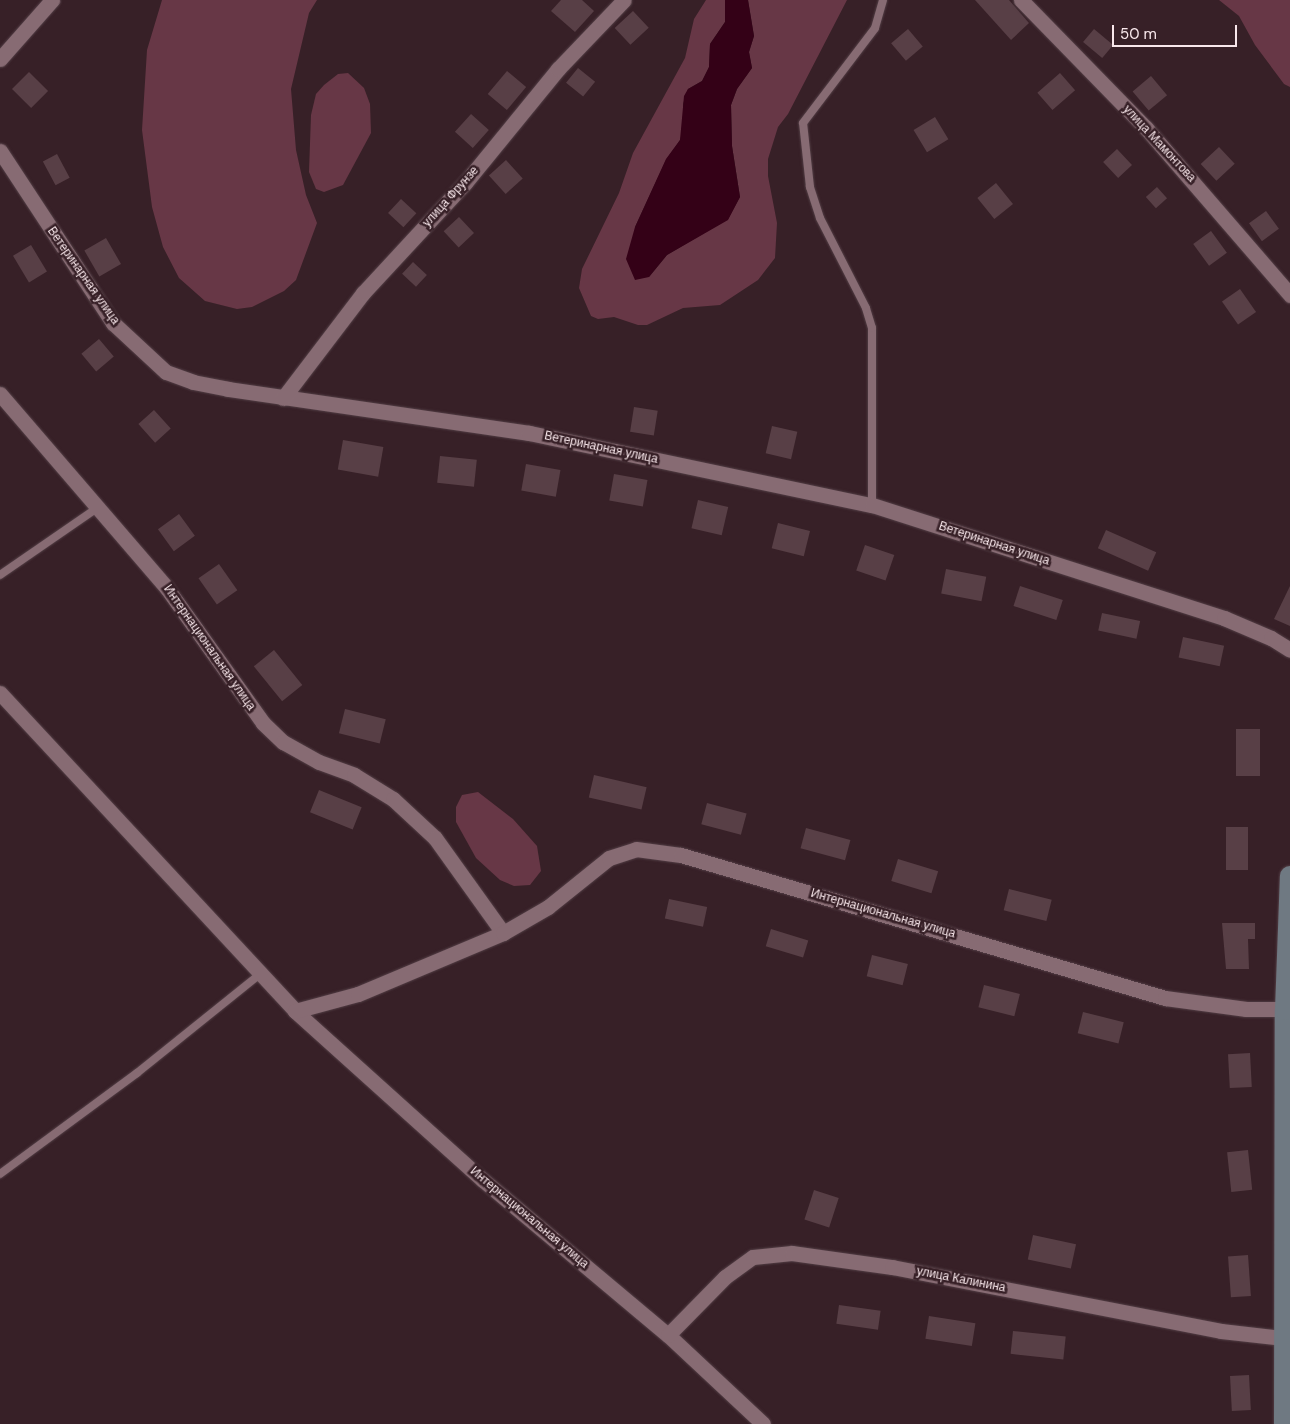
<!DOCTYPE html>
<html>
<head>
<meta charset="utf-8">
<style>
	body { margin:0 }
	#map { position:relative; width:1290px; height:1424px; overflow:hidden; background:#372027; font-family:"DM Sans",sans-serif }
	div>[style] { position:absolute }
	.green>* { inset:0; background:#673746 }
	.water>* { inset:0; background:#340117 }
	.building>* { inset:0; background:#583f46; transform-origin:0 0 }
	.roads { filter:drop-shadow(0 0 1px #523e45) drop-shadow(0 0 1px #523e45) }
	.lane>* { height:8px; margin:-4px; padding:0 4px; transform-origin:4px; border-radius:4px; background:#876b73 }
	.street>* { height:15px; margin:-7.5px; padding:0 7.5px; transform-origin:7.5px; border-radius:7.5px; background:#876b73 }
	.secondary>* { height:20px; margin:-10px; padding:0 10px; transform-origin:10px; border-radius:10px; background:#6f7982 }
	span { translate:-50% -50%; white-space:nowrap; text-align:center; line-height:1.15; -webkit-text-stroke:5px #372027; paint-order:stroke }
	.street-label { font-size:12px; color:#f8e7eb }
	.scale { position:absolute; left:1112px; top:25px; width:125px; height:22px; box-sizing:border-box; border:2px solid #f8e7eb; border-top:0; padding-left:6px; font-size:15px; line-height:18px; white-space:nowrap; color:#f8e7eb; -webkit-text-stroke:4px #372027; paint-order:stroke }
</style>
</head>
<body>
<div id="map">
	<div class="green">
		<div style="clip-path:polygon(162px 0,317px 0,309px 13px,291px 89px,296px 150px,306px 195px,317px 223px,296px 280px,284px 291px,252px 307px,237px 309px,205px 301px,179px 278px,163px 247px,152px 207px,142px 130px,147px 50px)"></div>
		<div style="clip-path:polygon(706px 0,725px 0,725px 22px,710px 44px,709px 67px,702px 81px,688px 89px,683px 104px,684px 125px,680px 140px,666px 160px,635px 227px,649px 277px,667px 255px,728px 219px,740px 197px,732px 146px,731px 105px,737px 89px,752px 68px,749px 52px,754px 36px,748px 0,847px 0,788px 114px,778px 127px,768px 159px,768px 176px,777px 223px,775px 258px,758px 280px,720px 305px,683px 308px,647px 325px,638px 325px,614px 317px,598px 319px,591px 316px,579px 288px,582px 269px,619px 193px,633px 153px,685px 58px,694px 19px)"></div>
		<div style="clip-path:polygon(1219px 0,1290px 0,1290px 87px,1284px 84px,1255px 45px,1239px 16px)"></div>
		<div style="clip-path:polygon(348px 73px,364px 88px,370px 104px,371px 133px,343px 185px,324px 192px,316px 189px,309px 172px,311px 115px,316px 94px,324px 85px,338px 74px)"></div>
		<div style="clip-path:polygon(478px 792px,513px 819px,537px 846px,541px 871px,530px 885px,514px 886px,500px 880px,476px 858px,456px 822px,456px 807px,462px 795px)"></div>
	</div>
	<div class="water">
		<div style="clip-path:polygon(725px 0,748px 0,754px 36px,749px 52px,752px 68px,737px 89px,731px 105px,732px 146px,740px 197px,728px 220px,667px 255px,649px 277px,635px 280px,626px 259px,635px 227px,666px 159px,680px 140px,684px 96px,688px 89px,702px 81px,709px 67px,710px 44px,725px 22px)"></div>
	</div>
	<div class="building">
		<div style="clip-path:polygon(561px 0,582px 0,594px 11px,575px 32px,551px 11px)"></div>
		<div style="clip-path:polygon(975px 0,1009px 0,1029px 23px,1011px 40px)"></div>
		<div style="left:633px;top:11px;width:23px;height:25px;rotate:47deg"></div>
		<div style="left:908px;top:29px;width:23px;height:22px;rotate:50deg"></div>
		<div style="left:1094px;top:29px;width:25px;height:17px;rotate:40deg"></div>
		<div style="left:578px;top:68px;width:22px;height:19px;rotate:39deg"></div>
		<div style="left:507px;top:71px;width:25px;height:30px;rotate:40deg"></div>
		<div style="left:29px;top:72px;width:27px;height:24px;rotate:45deg"></div>
		<div style="left:1060px;top:73px;width:23px;height:30px;rotate:49deg"></div>
		<div style="left:1151px;top:76px;width:25px;height:24px;rotate:50deg"></div>
		<div style="left:471px;top:114px;width:24px;height:24px;rotate:42deg"></div>
		<div style="left:935px;top:117px;width:26px;height:25px;rotate:59deg"></div>
		<div style="left:1219px;top:147px;width:23px;height:25px;rotate:47deg"></div>
		<div style="left:1117px;top:149px;width:22px;height:19px;rotate:47deg"></div>
		<div style="left:57px;top:154px;width:27px;height:16px;rotate:62deg"></div>
		<div style="left:506px;top:160px;width:25px;height:23px;rotate:48deg"></div>
		<div style="left:996px;top:183px;width:27px;height:24px;rotate:51deg"></div>
		<div style="left:1157px;top:187px;width:15px;height:15px;rotate:48deg"></div>
		<div style="left:401px;top:199px;width:21px;height:19px;rotate:43deg"></div>
		<div style="left:1266px;top:211px;width:22px;height:21px;rotate:54deg"></div>
		<div style="left:459px;top:217px;width:22px;height:21px;rotate:47deg"></div>
		<div style="left:1211px;top:231px;width:27px;height:22px;rotate:54deg"></div>
		<div style="left:106px;top:238px;width:30px;height:25px;rotate:60deg"></div>
		<div style="left:31px;top:245px;width:31px;height:21px;rotate:59deg"></div>
		<div style="left:413px;top:262px;width:19px;height:16px;rotate:43deg"></div>
		<div style="left:1240px;top:289px;width:28px;height:22px;rotate:55deg"></div>
		<div style="left:99px;top:339px;width:23px;height:23px;rotate:50deg"></div>
		<div style="left:634px;top:407px;width:24px;height:25px;rotate:9deg"></div>
		<div style="left:154px;top:410px;width:25px;height:21px;rotate:48deg"></div>
		<div style="left:772px;top:426px;width:26px;height:28px;rotate:13deg"></div>
		<div style="left:343px;top:440px;width:41px;height:30px;rotate:10deg"></div>
		<div style="left:440px;top:456px;width:37px;height:27px;rotate:6deg"></div>
		<div style="left:526px;top:464px;width:35px;height:27px;rotate:10deg"></div>
		<div style="left:614px;top:474px;width:34px;height:27px;rotate:10deg"></div>
		<div style="left:698px;top:500px;width:31px;height:29px;rotate:13deg"></div>
		<div style="left:179px;top:514px;width:27px;height:26px;rotate:54deg"></div>
		<div style="left:778px;top:523px;width:33px;height:26px;rotate:14deg"></div>
		<div style="left:1106px;top:530px;width:55px;height:20px;rotate:24deg"></div>
		<div style="left:865px;top:545px;width:31px;height:27px;rotate:19deg"></div>
		<div style="left:219px;top:564px;width:32px;height:25px;rotate:55deg"></div>
		<div style="left:946px;top:569px;width:41px;height:25px;rotate:11deg"></div>
		<div style="left:1020px;top:586px;width:45px;height:21px;rotate:18deg"></div>
		<div style="clip-path:polygon(1290px 586px,1290px 626px,1274px 619px)"></div>
		<div style="left:1102px;top:613px;width:39px;height:18px;rotate:12deg"></div>
		<div style="left:1183px;top:637px;width:42px;height:21px;rotate:12deg"></div>
		<div style="left:274px;top:650px;width:45px;height:26px;rotate:51deg"></div>
		<div style="left:345px;top:709px;width:42px;height:25px;rotate:14deg"></div>
		<div style="left:1260px;top:729px;width:47px;height:24px;rotate:90deg"></div>
		<div style="left:594px;top:775px;width:54px;height:23px;rotate:13deg"></div>
		<div style="left:319px;top:790px;width:46px;height:24px;rotate:22deg"></div>
		<div style="left:707px;top:803px;width:41px;height:22px;rotate:15deg"></div>
		<div style="left:1226px;top:827px;width:22px;height:43px"></div>
		<div style="left:806px;top:828px;width:46px;height:21px;rotate:15deg"></div>
		<div style="left:898px;top:859px;width:42px;height:23px;rotate:17deg"></div>
		<div style="left:1009px;top:889px;width:44px;height:22px;rotate:14deg"></div>
		<div style="left:669px;top:899px;width:39px;height:20px;rotate:12deg"></div>
		<div style="clip-path:polygon(1222px 923px,1255px 923px,1255px 939px,1248px 939px,1249px 969px,1226px 969px)"></div>
		<div style="left:771px;top:929px;width:39px;height:18px;rotate:17deg"></div>
		<div style="left:872px;top:955px;width:37px;height:22px;rotate:14deg"></div>
		<div style="left:984px;top:985px;width:37px;height:23px;rotate:14deg"></div>
		<div style="left:1083px;top:1012px;width:42px;height:22px;rotate:14deg"></div>
		<div style="left:1250px;top:1053px;width:34px;height:22px;rotate:87deg"></div>
		<div style="left:1248px;top:1150px;width:40px;height:21px;rotate:84deg"></div>
		<div style="left:814px;top:1190px;width:26px;height:31px;rotate:18deg"></div>
		<div style="left:1033px;top:1235px;width:44px;height:25px;rotate:12deg"></div>
		<div style="left:1248px;top:1255px;width:41px;height:20px;rotate:86deg"></div>
		<div style="left:839px;top:1305px;width:42px;height:19px;rotate:8deg"></div>
		<div style="left:929px;top:1316px;width:47px;height:23px;rotate:9deg"></div>
		<div style="left:1013px;top:1331px;width:53px;height:23px;rotate:6deg"></div>
		<div style="left:1249px;top:1375px;width:35px;height:19px;rotate:87deg"></div>
	</div>
	<div class="roads">
		<div class="lane">
			<div style="left:872px;top:505px;width:177px;rotate:-90deg"></div>
			<div style="left:872px;top:328px;width:21px;rotate:-107deg"></div>
			<div style="left:866px;top:308px;width:101px;rotate:-117.1deg"></div>
			<div style="left:820px;top:218px;width:33px;rotate:-108deg"></div>
			<div style="left:810px;top:187px;width:64px;rotate:-96.2deg"></div>
			<div style="left:803px;top:123px;width:119px;rotate:-52.8deg"></div>
			<div style="left:875px;top:28px;width:29px;rotate:-74deg"></div>
			<div style="left:0;top:575px;width:118px;rotate:-34.6deg"></div>
			<div style="left:0;top:1174px;width:170px;rotate:-36.4deg"></div>
			<div style="left:137px;top:1073px;width:156px;rotate:-38.8deg"></div>
		</div>
		<div class="street">
			<div style="left:1021px;top:0;width:179px;rotate:45.7deg"></div>
			<div style="left:1146px;top:128px;width:221px;rotate:49.2deg"></div>
			<div style="left:0;top:59px;width:79px;rotate:-48.6deg"></div>
			<div style="left:0;top:151px;width:206px;rotate:56.7deg"></div>
			<div style="left:113px;top:323px;width:72px;rotate:42.8deg"></div>
			<div style="left:166px;top:372px;width:29px;rotate:20deg"></div>
			<div style="left:193px;top:382px;width:36px;rotate:11deg"></div>
			<div style="left:228px;top:389px;width:304px;rotate:8.3deg"></div>
			<div style="left:529px;top:433px;width:350px;rotate:11.9deg"></div>
			<div style="left:872px;top:505px;width:370px;rotate:17.8deg"></div>
			<div style="left:1224px;top:618px;width:51px;rotate:23.1deg"></div>
			<div style="left:1271px;top:638px;width:22px;rotate:32deg"></div>
			<div style="left:0;top:394px;width:255px;rotate:49.3deg"></div>
			<div style="left:166px;top:587px;width:167px;rotate:54.5deg"></div>
			<div style="left:263px;top:723px;width:28px;rotate:44deg"></div>
			<div style="left:283px;top:742px;width:41px;rotate:29.1deg"></div>
			<div style="left:319px;top:762px;width:37px;rotate:20deg"></div>
			<div style="left:354px;top:775px;width:46px;rotate:31.6deg"></div>
			<div style="left:393px;top:799px;width:57px;rotate:42.9deg"></div>
			<div style="left:435px;top:838px;width:117px;rotate:54.4deg"></div>
			<div style="left:283px;top:398px;width:132px;rotate:-52.7deg"></div>
			<div style="left:363px;top:293px;width:150px;rotate:-47.2deg"></div>
			<div style="left:465px;top:183px;width:147px;rotate:-50.8deg"></div>
			<div style="left:558px;top:69px;width:95px;rotate:-46.3deg"></div>
			<div style="left:0;top:693px;width:434px;rotate:47.1deg"></div>
			<div style="left:295px;top:1011px;width:253px;rotate:42deg"></div>
			<div style="left:483px;top:1180px;width:241px;rotate:40deg"></div>
			<div style="left:668px;top:1335px;width:130px;rotate:43.1deg"></div>
			<div style="left:295px;top:1011px;width:65px;rotate:-15.1deg"></div>
			<div style="left:358px;top:994px;width:157px;rotate:-22.8deg"></div>
			<div style="left:503px;top:933px;width:52px;rotate:-30deg"></div>
			<div style="left:548px;top:907px;width:78px;rotate:-38.8deg"></div>
			<div style="left:609px;top:858px;width:28px;rotate:-18deg"></div>
			<div style="left:636px;top:849px;width:45px;rotate:7.6deg"></div>
			<div style="left:681px;top:855px;width:505px;rotate:16.46deg"></div>
			<div style="left:1165px;top:998px;width:82px;rotate:7.7deg"></div>
			<div style="left:1246px;top:1009px;width:44px"></div>
			<div style="left:668px;top:1335px;width:81px;rotate:-45.5deg"></div>
			<div style="left:725px;top:1277px;width:34px;rotate:-36deg"></div>
			<div style="left:753px;top:1257px;width:39px;rotate:-6deg"></div>
			<div style="left:792px;top:1253px;width:101px;rotate:8deg"></div>
			<div style="left:892px;top:1267px;width:335px;rotate:11deg"></div>
			<div style="left:1221px;top:1331px;width:61px;rotate:6.5deg"></div>
		</div>
		<div class="secondary">
			<div style="left:1284px;top:1424px;width:414px;rotate:-89.9deg"></div>
			<div style="left:1285px;top:1010px;width:134px;rotate:-87.9deg"></div>
		</div>
	</div>
	<div class="street-label">
		<span style="left:1159px;top:144px;rotate:47deg">улица Мамонтова</span>
		<span style="left:451px;top:197px;rotate:-48deg">улица Фрунзе</span>
		<span style="left:83px;top:276px;rotate:55deg">Ветеринарная улица</span>
		<span style="left:601px;top:448px;rotate:12deg">Ветеринарная улица</span>
		<span style="left:994px;top:544px;rotate:18deg">Ветеринарная улица</span>
		<span style="left:209px;top:648px;rotate:55deg">Интернациональная улица</span>
		<span style="left:883px;top:914px;rotate:16deg">Интернациональная улица</span>
		<span style="left:529px;top:1218px;rotate:40deg">Интернациональная улица</span>
		<span style="left:961px;top:1280px;rotate:11deg">улица Калинина</span>
	</div>
	<div class="scale">50 m</div>
</div>
</body>
</html>
